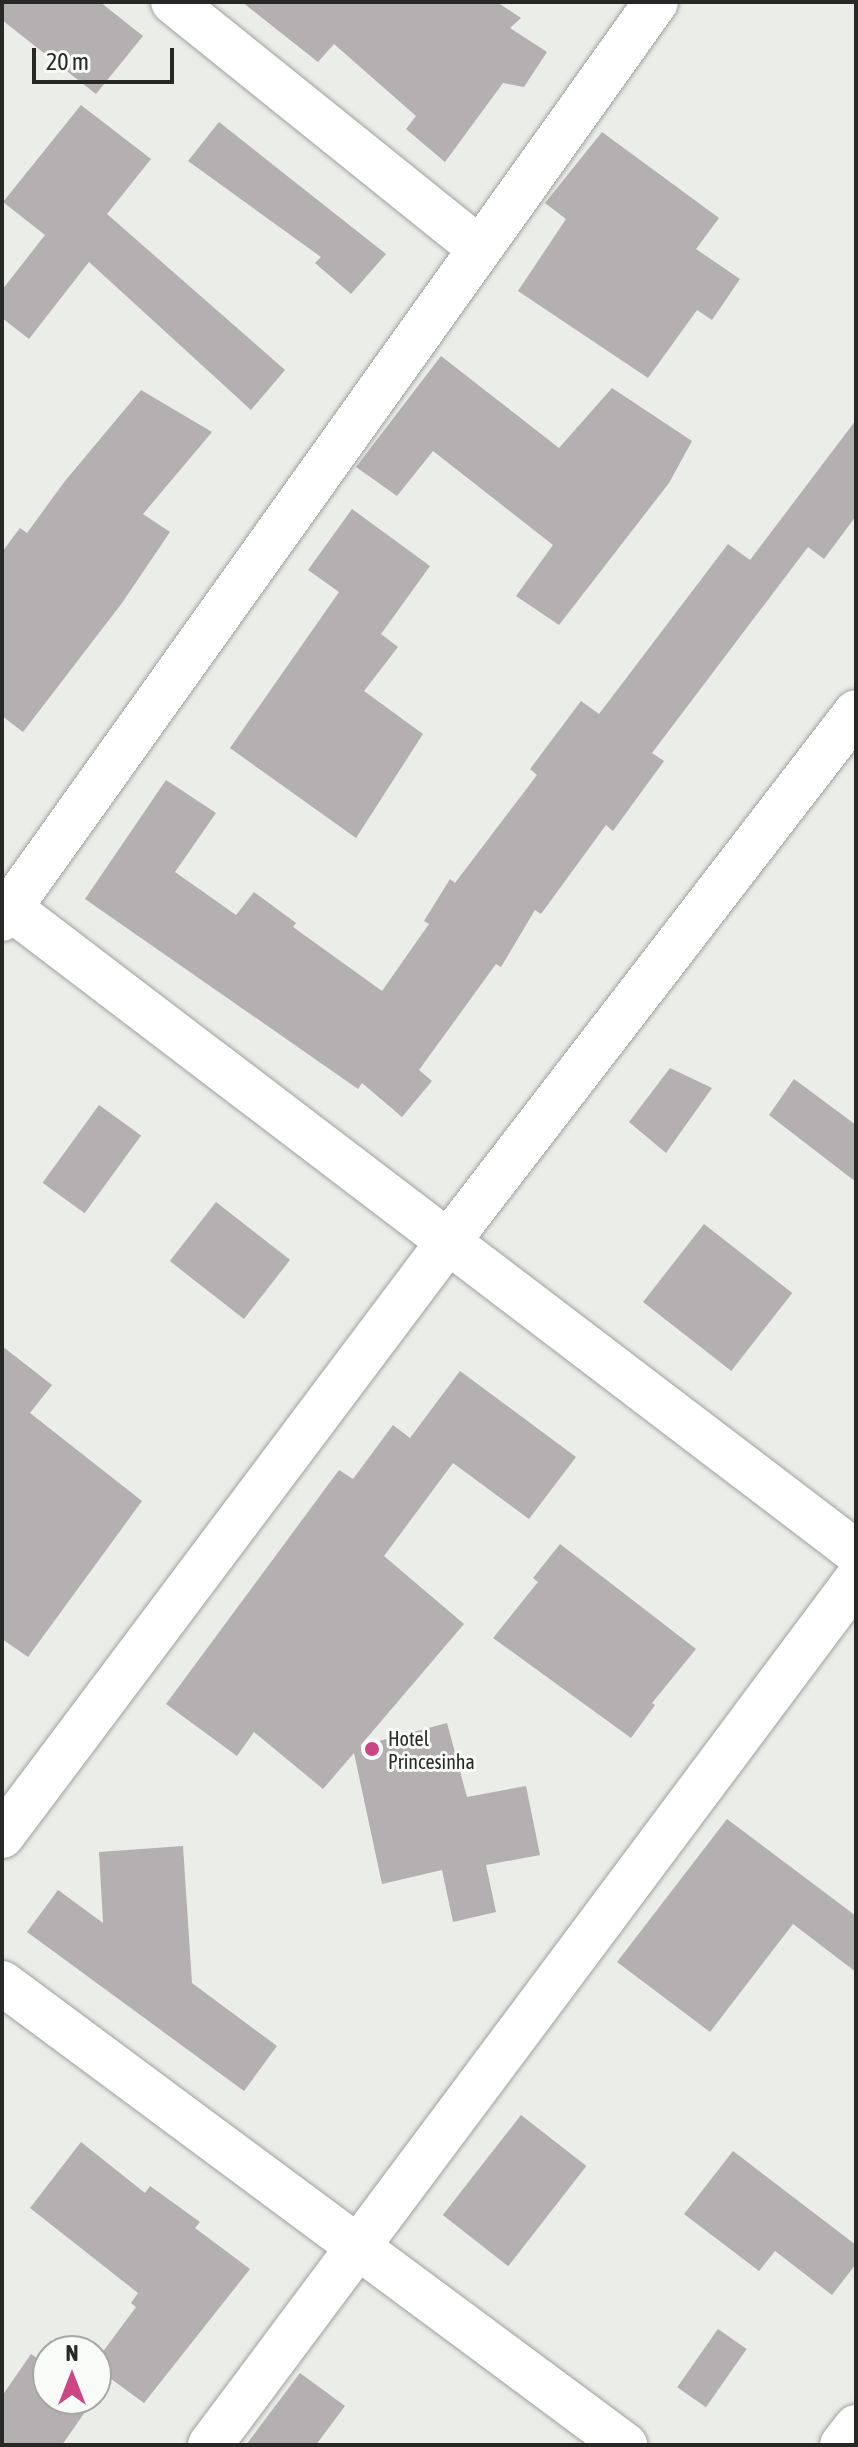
<!DOCTYPE html>
<html>
<head>
<meta charset="utf-8">
<style>
	body { margin:0 }
	#map { position:relative; width:858px; height:2447px; overflow:hidden; background:#ebede9; font-family:"Asap Condensed",sans-serif }
	div>[style] { position:absolute }
	.building>* { inset:0; background:#b4afb1; transform-origin:0 0 }
	.roads { filter:drop-shadow(0 0 2px #9fa19d) drop-shadow(0 0 2px #9fa19d) }
	.minor>* { height:44px; margin:-22px; padding:0 22px; transform-origin:22px; border-radius:22px; background:#fff }
	.dots>* { width:22px; height:22px; translate:-50% -50%; box-sizing:border-box; border:4px solid #f8fbf7; border-radius:50% }
	span { translate:-50% -50%; white-space:nowrap; text-align:center; line-height:1.15; -webkit-text-stroke:6px #f8fbf7; paint-order:stroke }
	.poi-label { font-size:20px; color:#282827 }
	.left { translate:0 -50%; text-align:left }
	.frame { position:absolute; inset:0; border:4px solid #282827; pointer-events:none }
	.north { position:absolute; left:32px; top:2335px; width:80px; height:80px; box-sizing:border-box; background:#f8fbf7; border:2px solid #a5a7a4; border-radius:50%; rotate:0deg; font-size:22px; font-weight:700; line-height:32px; text-align:center; color:#282827 }
	.north::after { content:''; display:block; margin:auto; width:28px; height:36px; background:#cc4686; clip-path:polygon(50% 0,100% 100%,50% 72%,0 100%) }
	.scale { position:absolute; left:32px; top:48px; width:142px; height:36px; box-sizing:border-box; border:4px solid #282827; border-top:0; padding-left:10px; font-size:24px; line-height:28px; white-space:nowrap; color:#282827; -webkit-text-stroke:6px #f8fbf7; paint-order:stroke }
</style>
</head>
<body>
<div id="map">
	<div class="building">
		<div style="clip-path:polygon(2px 2px,100px 2px,143px 36px,96px 94px,2px 20px)"></div>
		<div style="clip-path:polygon(242px 2px,497px 2px,521px 18px,510px 28px,547px 52px,524px 87px,503px 83px,445px 162px,406px 129px,416px 116px,334px 44px,318px 62px)"></div>
		<div style="clip-path:polygon(81px 105px,151px 159px,107px 214px,285px 370px,251px 410px,89px 262px,29px 339px,2px 318px,2px 290px,45px 235px,3px 202px)"></div>
		<div style="clip-path:polygon(219px 122px,386px 254px,351px 294px,315px 263px,321px 257px,188px 161px)"></div>
		<div style="clip-path:polygon(602px 132px,719px 218px,696px 249px,740px 279px,712px 320px,697px 310px,648px 378px,518px 291px,566px 219px,545px 203px)"></div>
		<div style="clip-path:polygon(441px 356px,559px 448px,612px 388px,692px 441px,669px 483px,559px 625px,516px 596px,553px 545px,433px 451px,397px 496px,356px 467px)"></div>
		<div style="clip-path:polygon(141px 390px,212px 432px,143px 514px,170px 532px,122px 603px,23px 732px,2px 716px,2px 552px,20px 528px,27px 533px,65px 481px)"></div>
		<div style="clip-path:polygon(856px 420px,856px 516px,824px 559px,808px 547px,652px 753px,664px 761px,613px 831px,606px 825px,541px 914px,535px 910px,501px 967px,496px 964px,419px 1070px,432px 1081px,402px 1117px,362px 1083px,358px 1089px,85px 899px,166px 780px,216px 813px,175px 872px,236px 915px,254px 892px,296px 923px,293px 927px,382px 991px,429px 924px,424px 921px,450px 879px,455px 883px,537px 775px,530px 769px,581px 701px,599px 714px,728px 544px,750px 560px)"></div>
		<div style="clip-path:polygon(352px 509px,430px 566px,381px 634px,398px 647px,364px 691px,423px 734px,356px 838px,230px 748px,339px 592px,308px 570px)"></div>
		<div style="clip-path:polygon(670px 1068px,712px 1088px,666px 1153px,629px 1122px)"></div>
		<div style="clip-path:polygon(794px 1079px,856px 1125px,856px 1182px,769px 1115px)"></div>
		<div style="left:99px;top:1105px;width:52px;height:96px;rotate:36deg"></div>
		<div style="left:216px;top:1202px;width:94px;height:75px;rotate:38deg"></div>
		<div style="left:704px;top:1224px;width:112px;height:99px;rotate:38deg"></div>
		<div style="clip-path:polygon(2px 1346px,52px 1385px,30px 1413px,142px 1501px,28px 1657px,2px 1639px)"></div>
		<div style="clip-path:polygon(460px 1371px,576px 1457px,529px 1519px,453px 1463px,384px 1556px,464px 1624px,360px 1746px,447px 1723px,467px 1797px,526px 1786px,540px 1855px,486px 1865px,496px 1912px,453px 1922px,442px 1870px,382px 1884px,354px 1753px,323px 1789px,254px 1732px,237px 1756px,166px 1704px,339px 1470px,353px 1479px,393px 1425px,410px 1438px)"></div>
		<div style="clip-path:polygon(560px 1544px,696px 1649px,652px 1703px,655px 1705px,631px 1738px,493px 1638px,538px 1582px,533px 1578px)"></div>
		<div style="clip-path:polygon(727px 1819px,856px 1916px,856px 1972px,793px 1924px,710px 2032px,617px 1962px)"></div>
		<div style="clip-path:polygon(183px 1846px,192px 1983px,277px 2046px,244px 2091px,27px 1932px,58px 1890px,103px 1923px,99px 1852px)"></div>
		<div style="left:521px;top:2115px;width:83px;height:127px;rotate:38deg"></div>
		<div style="clip-path:polygon(81px 2142px,145px 2193px,150px 2186px,200px 2222px,195px 2228px,250px 2269px,144px 2403px,96px 2368px,96px 2361px,136px 2307px,131px 2303px,138px 2293px,30px 2208px)"></div>
		<div style="clip-path:polygon(733px 2151px,856px 2245px,856px 2264px,832px 2295px,775px 2251px,759px 2271px,684px 2214px)"></div>
		<div style="left:718px;top:2329px;width:35px;height:71px;rotate:35deg"></div>
		<div style="clip-path:polygon(31px 2354px,48px 2365px,48px 2399px,94px 2399px,62px 2445px,2px 2445px,2px 2396px)"></div>
		<div style="clip-path:polygon(300px 2373px,345px 2406px,316px 2445px,246px 2445px)"></div>
	</div>
	<div class="roads">
		<div class="minor">
			<div style="left:173px;top:2px;width:391px;rotate:38.8deg"></div>
			<div style="left:2px;top:902px;width:1073px;rotate:37.28deg"></div>
			<div style="left:2px;top:919px;width:1126px;rotate:-54.5deg"></div>
			<div style="left:2px;top:1836px;width:741px;rotate:-53.11deg"></div>
			<div style="left:447px;top:1243px;width:670px;rotate:-52.39deg"></div>
			<div style="left:2px;top:1983px;width:776px;rotate:36.56deg"></div>
			<div style="left:210px;top:2445px;width:1080px;rotate:-53.25deg"></div>
			<div style="left:842px;top:2445px;width:23px;rotate:-52deg"></div>
		</div>
	</div>
	<div class="dots">
		<div style="left:372px;top:1749px;background:#cc4686"></div>
	</div>
	<div class="poi-label">
		<span class="left" style="left:388px;top:1750px">Hotel<br>Princesinha</span>
	</div>
	<div class="frame"></div>
	<div class="north">N</div>
	<div class="scale">20 m</div>
</div>
</body>
</html>
